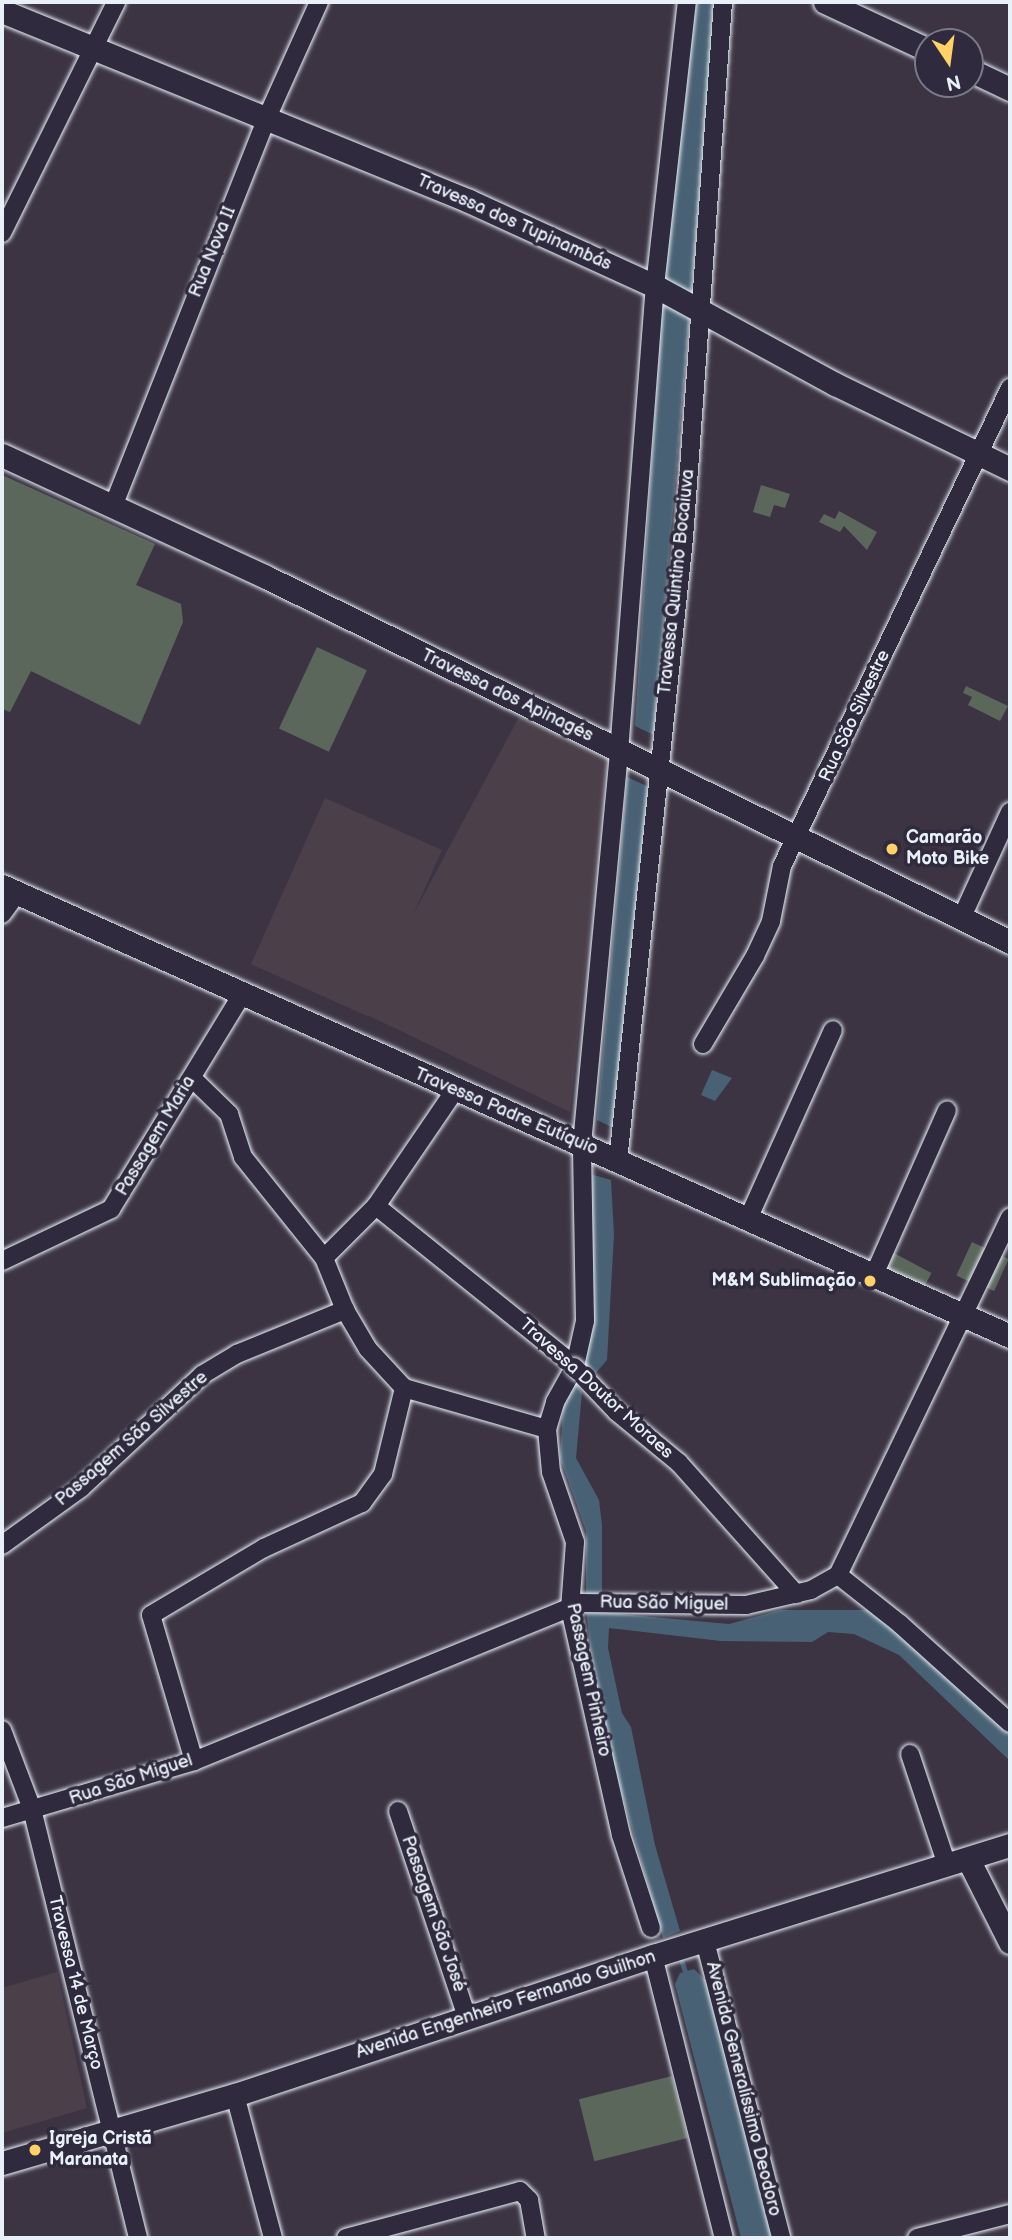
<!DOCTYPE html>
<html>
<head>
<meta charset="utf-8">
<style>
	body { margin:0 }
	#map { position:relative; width:1012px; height:2240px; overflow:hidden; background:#3c3443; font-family:"Balsamiq Sans",sans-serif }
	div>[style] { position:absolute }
	.built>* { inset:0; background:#4b404a; transform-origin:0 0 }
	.green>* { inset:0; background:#5c675c; transform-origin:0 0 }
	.water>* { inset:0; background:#496174 }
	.stream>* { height:4.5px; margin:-2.25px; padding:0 2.25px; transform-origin:2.25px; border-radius:2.25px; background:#496174 }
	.roads { filter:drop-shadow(0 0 2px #e8f1f8) drop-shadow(0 0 2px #e8f1f8) }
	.street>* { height:18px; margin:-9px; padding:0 9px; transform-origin:9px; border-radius:9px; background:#2f2a3d }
	.secondary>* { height:23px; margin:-11.5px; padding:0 11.5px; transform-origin:11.5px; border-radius:11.5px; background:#2f2a3d }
	.bridges { filter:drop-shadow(0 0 2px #e8f1f8) drop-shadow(0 0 2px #e8f1f8) }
	.street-bridge>* { height:18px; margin:-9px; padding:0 9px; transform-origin:9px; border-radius:9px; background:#2f2a3d }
	.dots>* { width:19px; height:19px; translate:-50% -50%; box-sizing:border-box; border:4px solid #2f2a3d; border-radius:50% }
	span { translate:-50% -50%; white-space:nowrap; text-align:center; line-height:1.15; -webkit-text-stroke:7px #2f2a3d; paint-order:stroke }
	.street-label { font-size:18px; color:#e8f1f8 }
	.poi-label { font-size:18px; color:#e8f1f8; font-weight:700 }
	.left { translate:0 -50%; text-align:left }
	.right { translate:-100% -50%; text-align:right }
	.frame { position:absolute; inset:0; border:4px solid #e8f1f8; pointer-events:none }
	.north { position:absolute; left:914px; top:28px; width:70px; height:70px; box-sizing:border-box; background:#2f2a3d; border:2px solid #797a88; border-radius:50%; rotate:167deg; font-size:19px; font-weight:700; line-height:28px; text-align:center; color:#e8f1f8 }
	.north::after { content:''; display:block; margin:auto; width:24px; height:32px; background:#ffd166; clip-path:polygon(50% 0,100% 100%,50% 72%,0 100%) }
</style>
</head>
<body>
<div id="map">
	<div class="built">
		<div style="clip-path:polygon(519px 717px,607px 759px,570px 1112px,361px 1012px)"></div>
		<div style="left:325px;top:798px;width:128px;height:182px;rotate:24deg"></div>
		<div style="clip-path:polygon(57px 1972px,87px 2108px,2px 2133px,2px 1988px)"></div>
	</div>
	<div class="green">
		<div style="clip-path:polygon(2px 475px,155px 544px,136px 585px,181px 604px,183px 622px,140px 725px,31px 671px,10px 712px,2px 709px)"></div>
		<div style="clip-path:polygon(761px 485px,790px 494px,785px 508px,774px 505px,770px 517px,753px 512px)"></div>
		<div style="clip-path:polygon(839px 511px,877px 532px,867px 550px,844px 526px,840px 532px,819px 522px,824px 514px,835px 519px)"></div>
		<div style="left:317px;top:647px;width:55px;height:90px;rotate:25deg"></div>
		<div style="clip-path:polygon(966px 686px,1008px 706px,1000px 721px,968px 705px,972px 697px,963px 693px)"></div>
		<div style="left:972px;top:1242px;width:17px;height:37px;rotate:25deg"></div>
		<div style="left:890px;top:1251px;width:47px;height:23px;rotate:28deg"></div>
		<div style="left:993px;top:1252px;width:17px;height:35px;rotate:24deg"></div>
		<div style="left:672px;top:2076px;width:64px;height:96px;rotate:76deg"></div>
	</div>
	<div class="water">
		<div style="clip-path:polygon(694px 2px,716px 2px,654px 735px,635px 726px,662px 299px)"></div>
		<div style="clip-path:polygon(627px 777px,649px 787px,616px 1129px,597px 1120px)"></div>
		<div style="clip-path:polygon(712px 1070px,732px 1078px,715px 1101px,701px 1095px)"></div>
		<div style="clip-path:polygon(590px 1174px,611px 1180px,614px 1235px,607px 1360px,595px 1374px,582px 1361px)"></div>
		<div style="clip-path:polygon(573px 1378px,582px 1392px,576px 1458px,599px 1500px,602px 1525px,602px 1596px,586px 1598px,586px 1531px,560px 1458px,563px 1406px)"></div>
		<div style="clip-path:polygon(605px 1606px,609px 1613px,729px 1624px,780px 1610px,877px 1610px,1010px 1728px,1010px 1761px,899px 1655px,854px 1634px,828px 1632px,812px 1642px,721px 1641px,609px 1628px,608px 1648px,622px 1713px,631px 1727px,655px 1845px,680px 1931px,663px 1938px,614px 1765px,592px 1661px,586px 1610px)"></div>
		<div style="clip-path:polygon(694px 1969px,709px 1984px,774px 2238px,741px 2238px,675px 1984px,680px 1973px)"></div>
	</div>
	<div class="stream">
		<div style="left:680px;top:1955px;width:23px;rotate:72deg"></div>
	</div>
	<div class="roads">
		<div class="street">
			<div style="left:2px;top:233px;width:258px;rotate:-63.7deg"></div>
			<div style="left:114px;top:504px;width:411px;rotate:-68.4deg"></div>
			<div style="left:265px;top:122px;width:132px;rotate:-65.8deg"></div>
			<div style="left:2px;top:914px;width:26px;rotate:-54deg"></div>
			<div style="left:961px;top:919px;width:118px;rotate:-65.4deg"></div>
			<div style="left:703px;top:1044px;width:102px;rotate:-59.4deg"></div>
			<div style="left:755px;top:956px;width:38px;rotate:-65deg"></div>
			<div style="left:771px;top:921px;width:56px;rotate:-78.7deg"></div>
			<div style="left:782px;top:866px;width:530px;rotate:-64.5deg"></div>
			<div style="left:192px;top:1078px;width:52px;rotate:44.2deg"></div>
			<div style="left:229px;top:1114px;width:45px;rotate:72deg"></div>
			<div style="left:243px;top:1157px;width:129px;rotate:51.3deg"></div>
			<div style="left:324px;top:1258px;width:56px;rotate:68deg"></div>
			<div style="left:345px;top:1310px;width:45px;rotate:59.5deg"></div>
			<div style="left:368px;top:1349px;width:53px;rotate:47.3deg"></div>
			<div style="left:404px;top:1388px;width:149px;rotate:16deg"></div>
			<div style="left:618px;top:1161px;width:626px;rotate:-83.95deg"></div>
			<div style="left:684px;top:538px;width:537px;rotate:-85.84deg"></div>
			<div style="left:376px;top:1206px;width:255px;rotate:38.8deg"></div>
			<div style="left:748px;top:1219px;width:207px;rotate:-65.8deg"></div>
			<div style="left:324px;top:1258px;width:74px;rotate:-45deg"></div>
			<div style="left:376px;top:1206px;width:140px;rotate:-55.7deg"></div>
			<div style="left:2px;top:1261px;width:121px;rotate:-25.5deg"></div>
			<div style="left:111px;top:1209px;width:252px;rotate:-58.6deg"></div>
			<div style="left:874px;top:1275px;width:180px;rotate:-66.1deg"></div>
			<div style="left:579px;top:1372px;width:55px;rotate:46.5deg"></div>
			<div style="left:617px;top:1412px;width:80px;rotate:39.4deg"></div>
			<div style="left:679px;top:1463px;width:176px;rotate:48.2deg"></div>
			<div style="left:2px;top:1545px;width:97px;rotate:-35.8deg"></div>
			<div style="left:81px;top:1488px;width:166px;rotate:-43deg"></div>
			<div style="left:202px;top:1375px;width:41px;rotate:-31deg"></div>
			<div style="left:237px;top:1354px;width:117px;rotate:-22.2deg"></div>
			<div style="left:838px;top:1575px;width:79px;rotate:38.3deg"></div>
			<div style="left:900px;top:1624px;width:148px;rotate:42deg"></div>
			<div style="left:2px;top:1730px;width:85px;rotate:69.2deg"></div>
			<div style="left:32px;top:1809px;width:442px;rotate:76.1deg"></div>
			<div style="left:910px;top:1754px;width:117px;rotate:71.6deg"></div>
			<div style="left:194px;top:1761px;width:152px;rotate:-106.4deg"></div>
			<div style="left:151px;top:1615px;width:131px;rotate:-30.7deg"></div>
			<div style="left:264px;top:1548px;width:108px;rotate:-24.7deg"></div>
			<div style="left:362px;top:1503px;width:36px;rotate:-54deg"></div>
			<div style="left:383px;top:1474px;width:89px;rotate:-76.3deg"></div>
			<div style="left:398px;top:1811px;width:217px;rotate:71.5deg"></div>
			<div style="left:2px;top:1818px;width:200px;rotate:-16.5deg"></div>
			<div style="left:194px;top:1761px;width:418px;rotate:-22.2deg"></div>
			<div style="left:581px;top:1603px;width:165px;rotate:0.7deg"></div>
			<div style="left:746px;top:1605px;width:67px;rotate:-13deg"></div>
			<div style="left:811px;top:1590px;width:31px;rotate:-29deg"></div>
			<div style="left:838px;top:1575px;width:397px;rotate:-64.3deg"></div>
			<div style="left:651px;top:1928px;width:98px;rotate:-107.9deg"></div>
			<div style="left:621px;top:1835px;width:232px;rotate:-102.7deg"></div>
			<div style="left:570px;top:1609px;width:67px;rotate:-85.7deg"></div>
			<div style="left:575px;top:1542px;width:74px;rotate:-108.9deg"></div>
			<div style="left:551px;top:1472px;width:43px;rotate:-95.3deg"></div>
			<div style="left:547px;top:1429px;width:28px;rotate:-73deg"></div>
			<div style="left:555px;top:1402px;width:41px;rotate:-60.9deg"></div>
			<div style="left:575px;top:1366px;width:46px;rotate:-77.5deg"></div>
			<div style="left:585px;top:1321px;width:177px;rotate:-91deg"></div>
			<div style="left:582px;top:1144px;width:394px;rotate:-84.6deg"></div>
			<div style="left:619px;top:752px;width:467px;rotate:-85.6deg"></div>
			<div style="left:655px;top:286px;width:286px;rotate:-83.6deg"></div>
			<div style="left:705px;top:1941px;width:307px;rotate:75.6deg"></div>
			<div style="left:653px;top:1956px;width:291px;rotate:75.9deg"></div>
			<div style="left:235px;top:2095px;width:148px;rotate:75.1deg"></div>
			<div style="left:346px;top:2238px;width:180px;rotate:-15.1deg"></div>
			<div style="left:520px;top:2191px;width:13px;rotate:45deg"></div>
			<div style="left:529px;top:2200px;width:39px;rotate:80deg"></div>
			<div style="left:917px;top:2238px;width:96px;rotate:-14.5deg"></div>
		</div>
		<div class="secondary">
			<div style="left:825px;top:2px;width:114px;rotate:25deg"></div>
			<div style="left:2px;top:11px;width:504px;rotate:22.14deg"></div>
			<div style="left:469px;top:201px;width:205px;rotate:24.6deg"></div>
			<div style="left:655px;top:286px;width:205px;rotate:28.6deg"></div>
			<div style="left:835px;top:384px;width:195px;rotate:25.9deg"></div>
			<div style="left:970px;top:70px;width:44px;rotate:25.4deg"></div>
			<div style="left:2px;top:455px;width:289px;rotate:24.8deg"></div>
			<div style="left:264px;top:576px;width:831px;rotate:26.13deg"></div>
			<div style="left:2px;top:886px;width:1104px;rotate:24.06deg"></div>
			<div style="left:968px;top:1859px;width:93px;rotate:63.2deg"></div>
			<div style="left:2px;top:2163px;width:243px;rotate:-16.3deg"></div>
			<div style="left:235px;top:2095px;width:441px;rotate:-18.4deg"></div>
			<div style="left:653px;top:1956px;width:374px;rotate:-17.3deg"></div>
		</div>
	</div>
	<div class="bridges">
		<div class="street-bridge">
			<div style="left:574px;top:1367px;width:7px;rotate:45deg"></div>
		</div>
	</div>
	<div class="dots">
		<div style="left:892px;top:849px;background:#ffd166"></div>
		<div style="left:870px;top:1281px;background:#ffd166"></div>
		<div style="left:35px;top:2150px;background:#ffd166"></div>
	</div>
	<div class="street-label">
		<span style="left:514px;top:223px;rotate:24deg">Travessa dos Tupinambás</span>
		<span style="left:213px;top:252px;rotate:-68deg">Rua Nova II</span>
		<span style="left:677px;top:582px;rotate:-84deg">Travessa Quintino Bocaiuva</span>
		<span style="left:507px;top:696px;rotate:26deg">Travessa dos Apinagés</span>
		<span style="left:855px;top:716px;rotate:-65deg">Rua São Silvestre</span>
		<span style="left:506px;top:1112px;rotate:23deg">Travessa Padre Eutíquio</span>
		<span style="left:156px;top:1136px;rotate:-59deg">Passagem Maria</span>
		<span style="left:596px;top:1389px;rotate:42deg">Travessa Doutor Moraes</span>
		<span style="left:132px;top:1439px;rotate:-41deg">Passagem São Silvestre</span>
		<span style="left:664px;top:1604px;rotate:1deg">Rua São Miguel</span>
		<span style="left:588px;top:1680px;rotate:78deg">Passagem Pinheiro</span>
		<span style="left:131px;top:1780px;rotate:-18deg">Rua São Miguel</span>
		<span style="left:433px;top:1914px;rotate:71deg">Passagem São José</span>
		<span style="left:75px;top:1983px;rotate:76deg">Travessa 14 de Março</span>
		<span style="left:506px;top:2005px;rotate:-18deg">Avenida Engenheiro Fernando Guilhon</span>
		<span style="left:743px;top:2089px;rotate:76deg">Avenida Generalíssimo Deodoro</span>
	</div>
	<div class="poi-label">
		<span class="left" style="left:906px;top:849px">Camarão<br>Moto Bike</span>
		<span class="right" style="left:856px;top:1281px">M&amp;M Sublimação</span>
		<span class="left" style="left:49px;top:2150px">Igreja Cristã<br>Maranata</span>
	</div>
	<div class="frame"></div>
	<div class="north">N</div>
</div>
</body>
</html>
